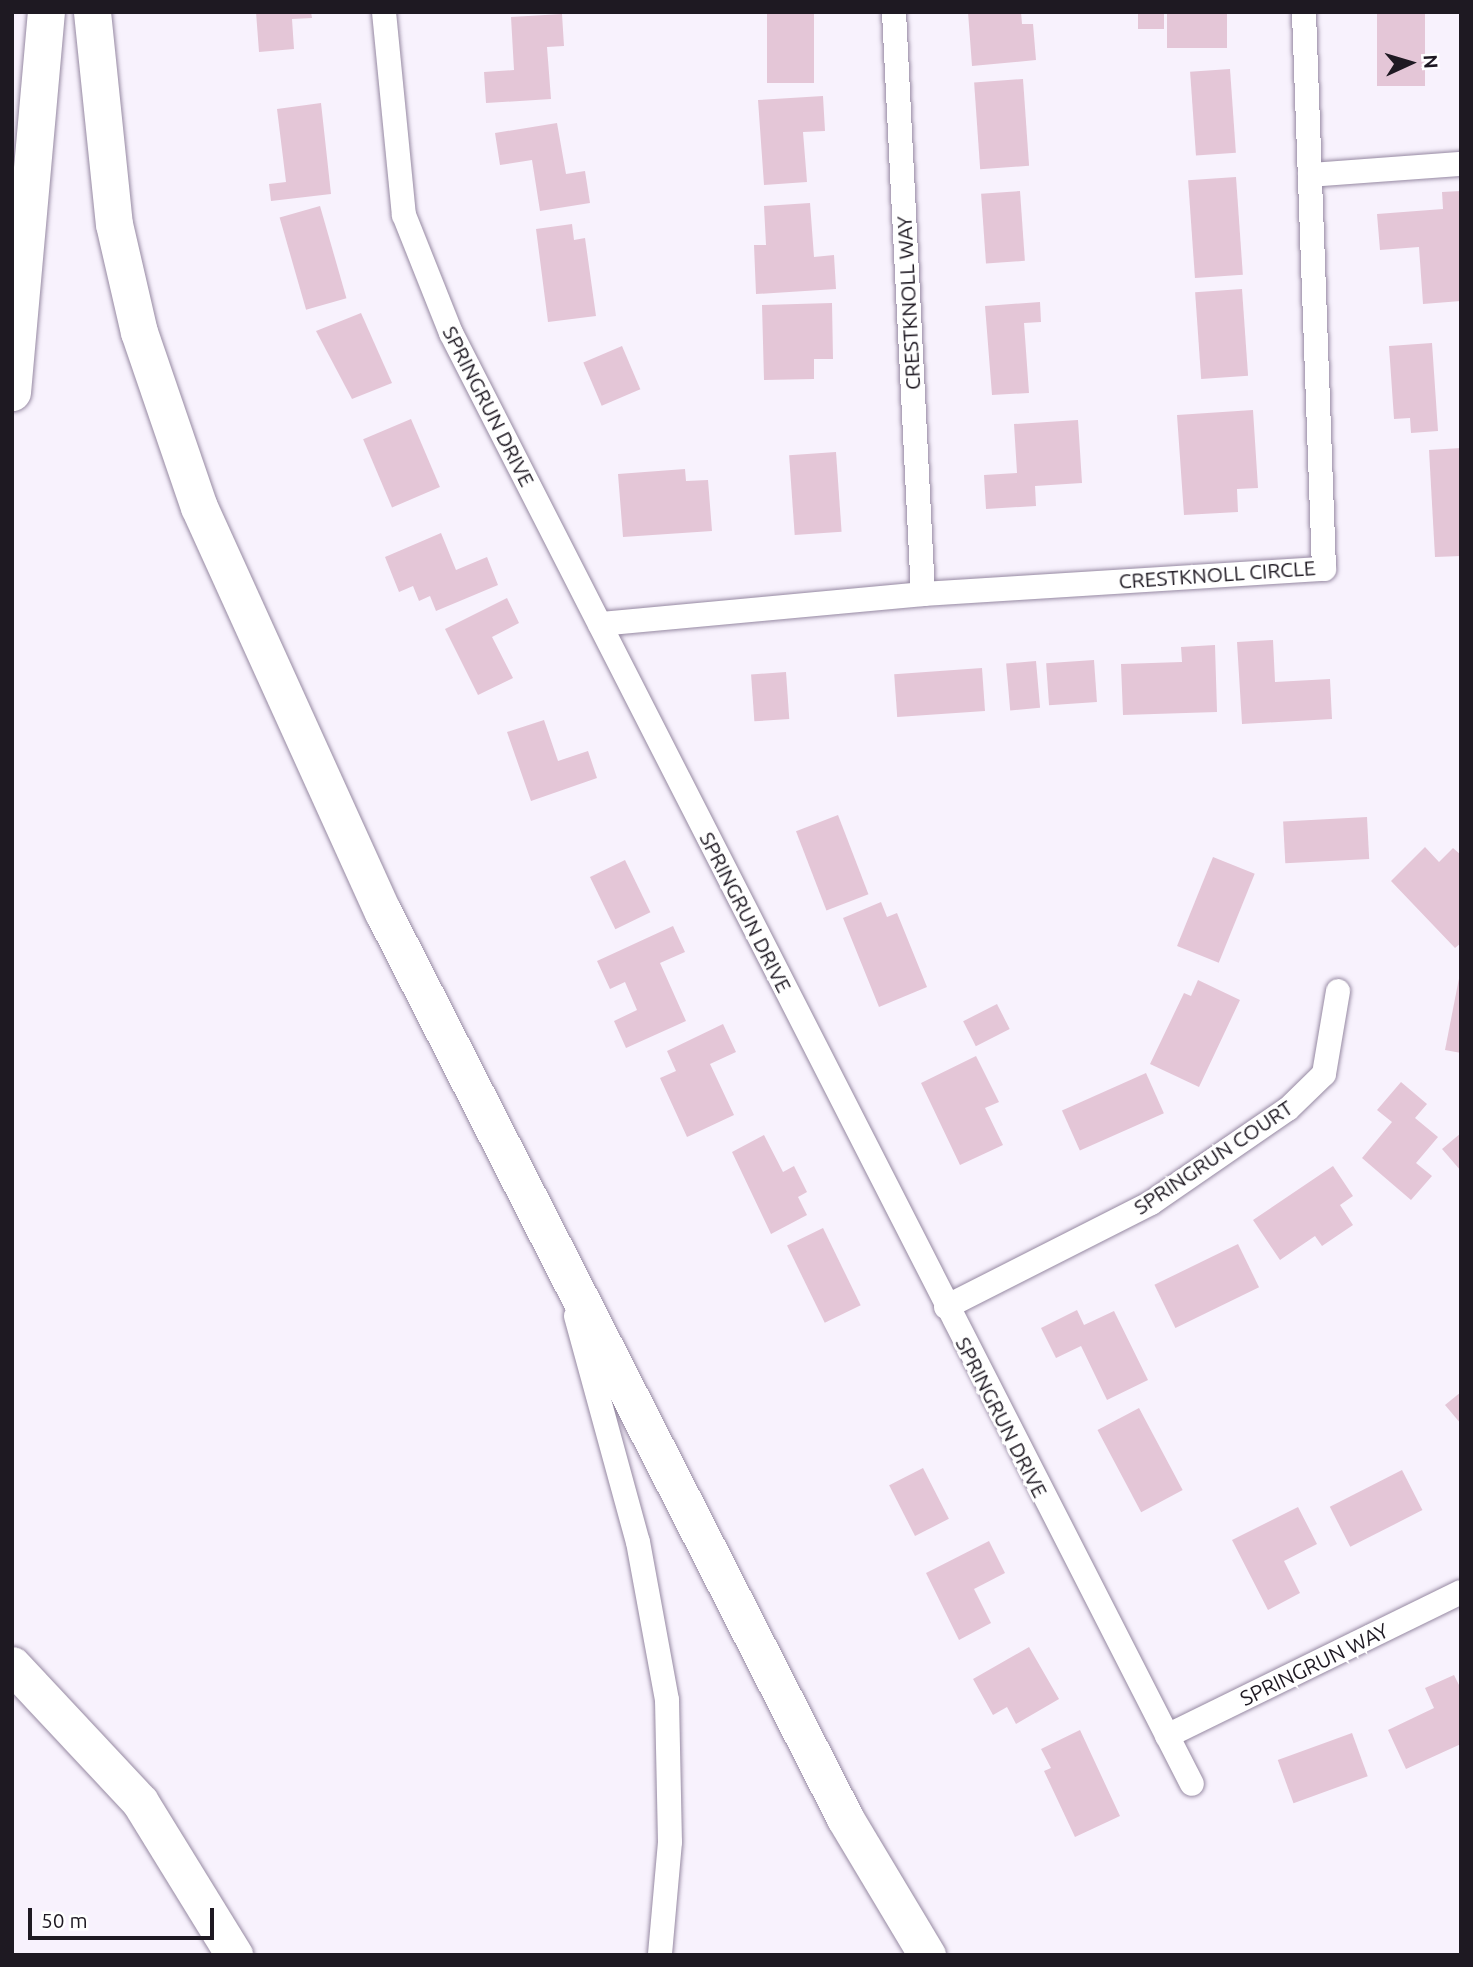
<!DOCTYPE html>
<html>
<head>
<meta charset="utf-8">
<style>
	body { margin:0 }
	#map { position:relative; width:1473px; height:1967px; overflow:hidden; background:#f8f2fd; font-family:Ubuntu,sans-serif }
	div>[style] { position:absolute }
	.building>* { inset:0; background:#e4c6d7; transform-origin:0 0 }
	.roads { filter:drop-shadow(0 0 2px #9689a2) drop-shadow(0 0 2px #9689a2) }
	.minor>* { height:24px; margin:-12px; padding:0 12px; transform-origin:12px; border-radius:12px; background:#fff }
	.highway>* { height:37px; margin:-18.5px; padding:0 18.5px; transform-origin:18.5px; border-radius:18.5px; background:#fff }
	span { translate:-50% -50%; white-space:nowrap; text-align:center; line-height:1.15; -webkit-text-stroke:6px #fff; paint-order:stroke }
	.street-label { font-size:21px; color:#1e1922 }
	.frame { position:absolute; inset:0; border:14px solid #1e1922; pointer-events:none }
	.north { position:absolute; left:1375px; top:28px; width:70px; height:70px; -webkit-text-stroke:5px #fff; paint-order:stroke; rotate:86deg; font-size:19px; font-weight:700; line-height:28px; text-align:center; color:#1e1922 }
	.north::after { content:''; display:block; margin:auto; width:24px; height:32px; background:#1e1922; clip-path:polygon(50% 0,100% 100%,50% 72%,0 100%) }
	.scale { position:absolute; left:28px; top:1908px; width:186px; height:32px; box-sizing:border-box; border:4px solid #1e1922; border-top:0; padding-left:9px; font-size:21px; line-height:24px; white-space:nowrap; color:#1e1922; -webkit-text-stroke:5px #fff; paint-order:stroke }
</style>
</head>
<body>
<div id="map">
	<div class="building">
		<div style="clip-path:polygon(256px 12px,311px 12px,312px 18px,292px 19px,294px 49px,259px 52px)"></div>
		<div style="left:767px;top:12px;width:47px;height:71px"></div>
		<div style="clip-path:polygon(968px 12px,1021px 12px,1022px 24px,1033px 24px,1036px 60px,972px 66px)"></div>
		<div style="left:1138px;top:12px;width:26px;height:17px"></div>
		<div style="left:1167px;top:12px;width:60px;height:36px"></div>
		<div style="left:1377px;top:12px;width:48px;height:74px"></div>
		<div style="clip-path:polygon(562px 14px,564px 46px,547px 47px,551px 99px,486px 103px,484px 72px,514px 70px,511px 17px)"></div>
		<div style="left:1230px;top:69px;width:84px;height:40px;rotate:86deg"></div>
		<div style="left:1023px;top:79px;width:87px;height:49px;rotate:86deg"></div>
		<div style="clip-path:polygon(823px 96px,825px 131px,803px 132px,807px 182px,764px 185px,758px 100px)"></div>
		<div style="clip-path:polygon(321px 103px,331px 194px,271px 201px,269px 184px,286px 182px,277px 109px)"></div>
		<div style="clip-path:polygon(557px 123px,566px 174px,585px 171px,590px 203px,540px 211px,532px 160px,500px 165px,495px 133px)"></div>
		<div style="left:1236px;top:177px;width:98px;height:48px;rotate:86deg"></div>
		<div style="left:1020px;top:191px;width:70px;height:39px;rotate:86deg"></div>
		<div style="clip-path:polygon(1461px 191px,1461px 301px,1423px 304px,1419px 247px,1380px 250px,1377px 214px,1443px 209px,1442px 192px)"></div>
		<div style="clip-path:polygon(810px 203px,814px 257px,834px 255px,836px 289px,756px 294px,754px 245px,766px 245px,764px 206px)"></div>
		<div style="left:320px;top:206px;width:96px;height:42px;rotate:74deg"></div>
		<div style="clip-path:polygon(572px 224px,574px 240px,585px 238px,596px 316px,548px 322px,536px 229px)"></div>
		<div style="left:1242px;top:289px;width:87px;height:47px;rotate:86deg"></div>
		<div style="clip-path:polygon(1040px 302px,1041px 322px,1024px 323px,1029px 393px,992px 395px,985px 306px)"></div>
		<div style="clip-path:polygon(832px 303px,833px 359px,814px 359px,814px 379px,764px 380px,762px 305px)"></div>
		<div style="clip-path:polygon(361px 313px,392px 383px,352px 399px,316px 331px)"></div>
		<div style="clip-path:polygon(1432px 343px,1438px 431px,1411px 433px,1410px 418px,1394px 419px,1389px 346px)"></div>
		<div style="left:622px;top:346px;width:47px;height:42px;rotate:67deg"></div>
		<div style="clip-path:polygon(1253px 410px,1258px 488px,1237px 489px,1238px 512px,1184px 515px,1177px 415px)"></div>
		<div style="left:411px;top:419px;width:74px;height:52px;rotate:67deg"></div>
		<div style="clip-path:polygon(1078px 420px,1082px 483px,1035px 486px,1036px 506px,986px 509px,984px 475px,1017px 473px,1014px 424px)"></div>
		<div style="clip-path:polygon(1461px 448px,1461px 556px,1435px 557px,1429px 450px)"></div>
		<div style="left:836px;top:452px;width:80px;height:47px;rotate:86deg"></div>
		<div style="clip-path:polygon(685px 469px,686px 481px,708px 480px,712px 531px,623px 537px,618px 474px)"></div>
		<div style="clip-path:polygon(441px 533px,456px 570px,487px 557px,498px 585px,436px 611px,430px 596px,419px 601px,413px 586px,399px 592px,385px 557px)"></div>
		<div style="clip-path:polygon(507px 598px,519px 623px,492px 637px,513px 678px,478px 695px,445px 629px)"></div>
		<div style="clip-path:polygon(1273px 640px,1275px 682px,1330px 679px,1332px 719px,1242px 724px,1237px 642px)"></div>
		<div style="clip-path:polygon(1215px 645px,1217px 712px,1123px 715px,1121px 664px,1182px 662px,1181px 647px)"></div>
		<div style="left:1094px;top:660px;width:42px;height:48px;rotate:86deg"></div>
		<div style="left:1036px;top:661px;width:47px;height:30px;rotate:85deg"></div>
		<div style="left:982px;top:668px;width:43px;height:88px;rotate:86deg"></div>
		<div style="left:786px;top:672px;width:47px;height:35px;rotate:86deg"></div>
		<div style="clip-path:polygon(544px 720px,558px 761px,588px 751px,597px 778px,531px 801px,507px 732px)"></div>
		<div style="left:838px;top:815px;width:85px;height:45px;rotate:69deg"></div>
		<div style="left:1367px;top:817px;width:42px;height:84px;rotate:87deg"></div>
		<div style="clip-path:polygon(1425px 847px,1439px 862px,1453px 848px,1461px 855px,1461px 943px,1455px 948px,1391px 881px)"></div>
		<div style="left:1213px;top:857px;width:45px;height:96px;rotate:22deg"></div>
		<div style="left:625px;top:860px;width:58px;height:39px;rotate:64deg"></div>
		<div style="clip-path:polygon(881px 902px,887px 917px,897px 913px,927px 987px,879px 1007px,843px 918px)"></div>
		<div style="clip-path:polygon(673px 926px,685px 952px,660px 963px,686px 1021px,626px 1048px,614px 1021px,637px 1010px,625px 982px,610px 989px,597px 961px)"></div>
		<div style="clip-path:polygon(1461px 968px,1461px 1053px,1445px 1050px)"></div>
		<div style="clip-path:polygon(1198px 980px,1240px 1000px,1199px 1087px,1150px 1064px,1184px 993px,1191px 996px)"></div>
		<div style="left:997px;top:1004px;width:28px;height:38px;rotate:63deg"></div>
		<div style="clip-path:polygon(723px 1024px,736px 1052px,710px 1064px,734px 1115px,687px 1137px,660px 1078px,676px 1071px,667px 1051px)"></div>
		<div style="clip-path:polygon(976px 1056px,999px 1102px,985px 1108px,1003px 1145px,960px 1165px,921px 1083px)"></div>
		<div style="left:1146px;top:1073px;width:44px;height:92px;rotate:66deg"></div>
		<div style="clip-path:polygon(1401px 1082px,1427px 1104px,1415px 1118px,1438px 1137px,1416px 1163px,1432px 1176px,1411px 1200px,1362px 1158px,1392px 1122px,1377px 1110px)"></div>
		<div style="clip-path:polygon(1461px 1133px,1461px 1171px,1442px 1149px)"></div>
		<div style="clip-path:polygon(764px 1135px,783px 1172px,794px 1166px,807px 1192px,798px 1197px,807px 1215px,771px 1234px,732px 1152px)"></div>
		<div style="clip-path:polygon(1333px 1166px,1353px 1196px,1340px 1205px,1353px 1225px,1322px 1246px,1315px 1236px,1280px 1260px,1253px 1220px)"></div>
		<div style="left:823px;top:1228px;width:86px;height:40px;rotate:64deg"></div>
		<div style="left:1238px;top:1244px;width:48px;height:93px;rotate:64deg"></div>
		<div style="clip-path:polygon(1077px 1310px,1084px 1325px,1114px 1311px,1148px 1380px,1107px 1400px,1081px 1346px,1056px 1358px,1041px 1328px)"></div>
		<div style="clip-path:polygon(1461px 1392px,1461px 1424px,1445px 1405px)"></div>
		<div style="left:1139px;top:1408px;width:93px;height:47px;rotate:62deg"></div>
		<div style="left:923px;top:1468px;width:57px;height:38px;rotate:63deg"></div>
		<div style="left:1402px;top:1470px;width:45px;height:81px;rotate:63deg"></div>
		<div style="clip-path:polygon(1298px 1507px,1317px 1544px,1284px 1561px,1300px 1593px,1268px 1610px,1232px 1540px)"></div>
		<div style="clip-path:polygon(989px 1541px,1005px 1573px,974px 1589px,991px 1623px,959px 1640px,926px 1573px)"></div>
		<div style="clip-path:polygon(1029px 1647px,1059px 1699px,1016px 1724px,1007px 1707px,993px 1715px,973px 1679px)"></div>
		<div style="clip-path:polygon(1454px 1675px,1461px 1689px,1461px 1744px,1406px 1769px,1388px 1730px,1434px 1708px,1425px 1688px)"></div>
		<div style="clip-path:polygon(1080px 1730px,1120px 1816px,1075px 1837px,1044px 1771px,1051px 1768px,1041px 1749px)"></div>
		<div style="left:1352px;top:1733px;width:46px;height:79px;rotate:70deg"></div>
	</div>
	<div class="roads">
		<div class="minor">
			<div style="left:384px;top:12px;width:204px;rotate:84.4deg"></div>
			<div style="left:404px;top:215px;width:127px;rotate:68.3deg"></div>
			<div style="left:451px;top:333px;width:1629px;rotate:62.95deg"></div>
			<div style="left:894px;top:12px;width:583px;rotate:87.15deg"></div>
			<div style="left:1310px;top:175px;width:151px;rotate:-4.2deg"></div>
			<div style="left:600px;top:624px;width:324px;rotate:-5.3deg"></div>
			<div style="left:923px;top:594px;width:402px;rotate:-3.6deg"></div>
			<div style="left:1324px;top:569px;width:557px;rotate:-92.06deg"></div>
			<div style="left:946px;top:1307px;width:230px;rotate:-26.9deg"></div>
			<div style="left:1151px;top:1203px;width:166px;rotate:-34.5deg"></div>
			<div style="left:1288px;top:1109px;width:50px;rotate:-44.2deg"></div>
			<div style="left:1324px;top:1074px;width:84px;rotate:-80.4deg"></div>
			<div style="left:576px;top:1316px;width:234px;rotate:74.7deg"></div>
			<div style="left:638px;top:1542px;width:161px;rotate:79.6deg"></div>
			<div style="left:667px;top:1700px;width:142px;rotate:88.8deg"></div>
			<div style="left:670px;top:1842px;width:113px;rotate:95.1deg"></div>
			<div style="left:1167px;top:1736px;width:327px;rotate:-26.1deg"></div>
		</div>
		<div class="highway">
			<div style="left:92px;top:12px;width:213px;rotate:84.1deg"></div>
			<div style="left:114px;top:224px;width:111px;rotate:77deg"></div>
			<div style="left:139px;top:332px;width:185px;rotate:71.1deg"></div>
			<div style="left:199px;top:507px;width:445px;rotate:65.6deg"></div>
			<div style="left:383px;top:912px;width:1017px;rotate:62.98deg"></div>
			<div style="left:845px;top:1818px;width:160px;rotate:59.1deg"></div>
			<div style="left:12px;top:392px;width:382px;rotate:-84.9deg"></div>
			<div style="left:12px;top:1665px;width:187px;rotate:46.9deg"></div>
			<div style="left:140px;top:1802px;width:180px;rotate:58.4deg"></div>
		</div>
	</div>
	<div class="street-label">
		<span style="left:908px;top:303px;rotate:-93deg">CRESTKNOLL WAY</span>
		<span style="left:489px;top:406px;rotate:63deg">SPRINGRUN DRIVE</span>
		<span style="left:1217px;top:574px;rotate:-4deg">CRESTKNOLL CIRCLE</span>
		<span style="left:746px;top:912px;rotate:63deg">SPRINGRUN DRIVE</span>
		<span style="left:1213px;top:1157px;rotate:-34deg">SPRINGRUN COURT</span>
		<span style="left:1002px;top:1417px;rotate:63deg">SPRINGRUN DRIVE</span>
		<span style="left:1314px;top:1664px;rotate:-26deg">SPRINGRUN WAY</span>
	</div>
	<div class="frame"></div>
	<div class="north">N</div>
	<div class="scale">50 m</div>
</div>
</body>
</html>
